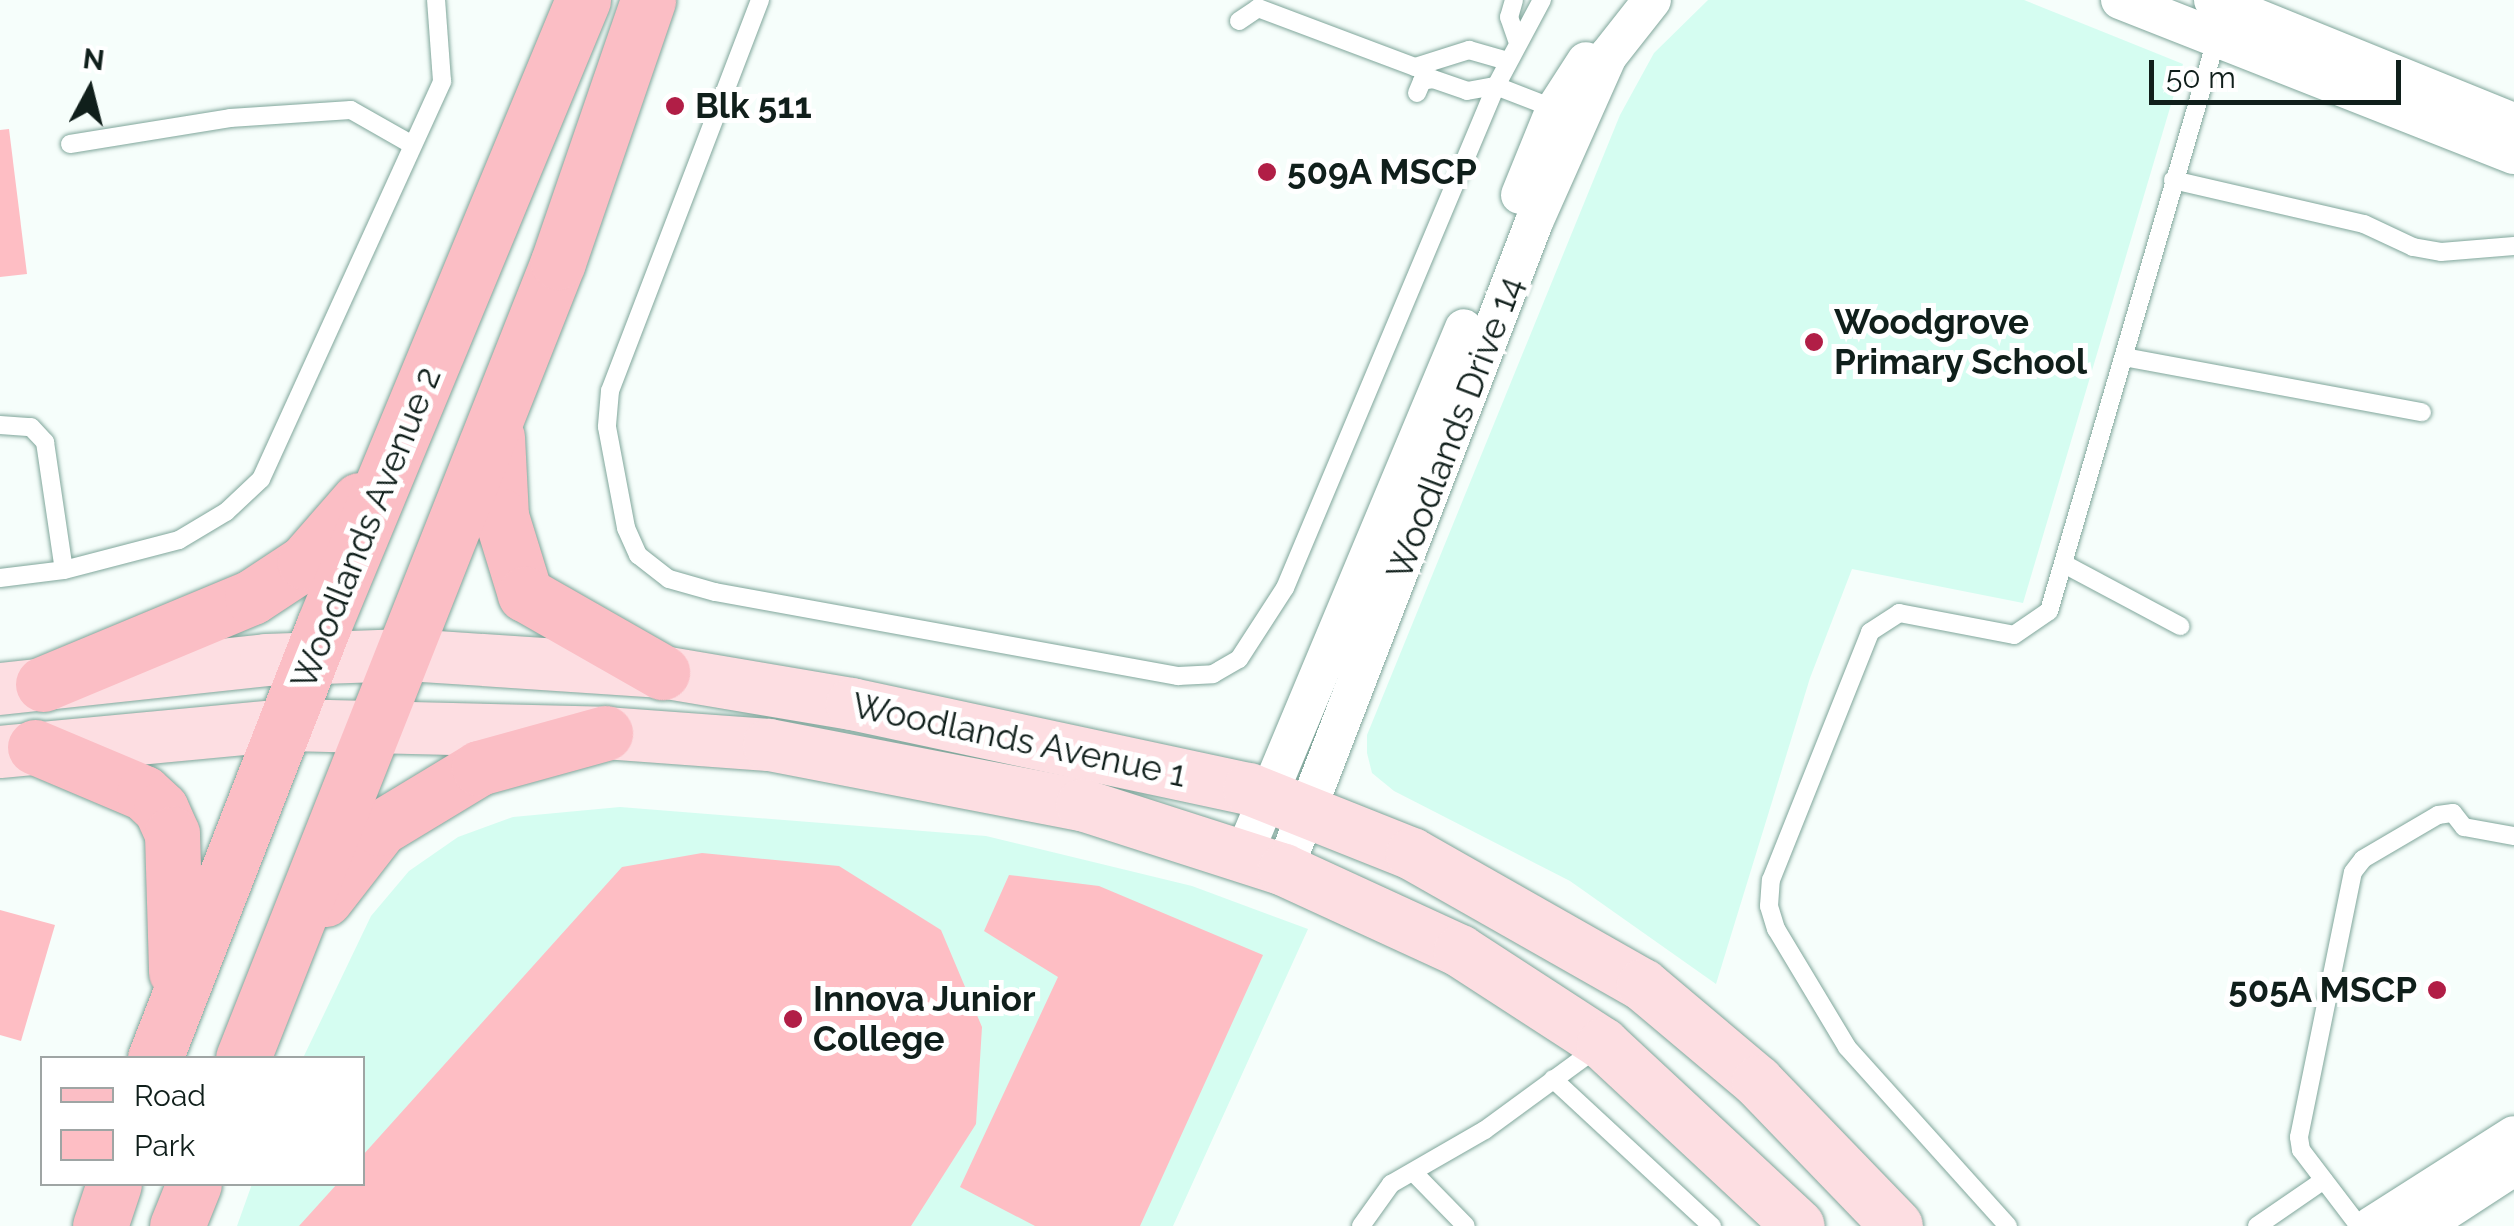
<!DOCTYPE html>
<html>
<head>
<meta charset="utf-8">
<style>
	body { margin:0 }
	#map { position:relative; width:2514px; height:1226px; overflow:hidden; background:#f6fefb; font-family:Raleway,sans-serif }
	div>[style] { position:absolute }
	.built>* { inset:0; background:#d5fdf1 }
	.green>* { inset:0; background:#febec4 }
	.roads { filter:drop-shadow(0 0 2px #80a69b) drop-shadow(0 0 2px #80a69b) }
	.lane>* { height:18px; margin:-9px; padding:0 9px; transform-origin:9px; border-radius:9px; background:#fff }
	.street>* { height:38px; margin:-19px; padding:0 19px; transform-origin:19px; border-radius:19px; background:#fff }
	.secondary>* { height:52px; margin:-26px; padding:0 26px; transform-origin:26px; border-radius:26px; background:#fddee2 }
	.primary>* { height:55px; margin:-27.5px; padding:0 27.5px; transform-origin:27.5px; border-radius:27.5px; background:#fbbec5 }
	.dots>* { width:28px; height:28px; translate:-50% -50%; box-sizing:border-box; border:5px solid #fff; border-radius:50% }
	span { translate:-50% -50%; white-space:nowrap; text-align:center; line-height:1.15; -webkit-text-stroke:10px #fff; paint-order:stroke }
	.poi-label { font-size:35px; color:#101f1b; font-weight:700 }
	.left { translate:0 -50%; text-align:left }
	.right { translate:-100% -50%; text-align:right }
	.street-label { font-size:35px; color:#101f1b }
	.legend { position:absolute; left:40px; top:1056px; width:325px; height:130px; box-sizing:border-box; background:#fff; border:2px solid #9fa5a4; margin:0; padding:12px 18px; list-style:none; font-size:30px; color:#101f1b }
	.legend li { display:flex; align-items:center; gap:20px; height:50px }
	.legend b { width:50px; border:2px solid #9fa5a4 }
	.north { position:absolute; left:40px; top:40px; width:100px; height:100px; -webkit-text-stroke:8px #fff; paint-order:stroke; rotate:7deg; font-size:28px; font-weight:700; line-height:40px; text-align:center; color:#101f1b }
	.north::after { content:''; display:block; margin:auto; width:35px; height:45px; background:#101f1b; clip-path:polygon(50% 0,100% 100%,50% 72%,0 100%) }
	.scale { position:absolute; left:2149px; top:60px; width:252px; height:45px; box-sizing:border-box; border:5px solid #101f1b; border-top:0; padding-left:12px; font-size:30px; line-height:35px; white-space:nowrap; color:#101f1b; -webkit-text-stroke:8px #fff; paint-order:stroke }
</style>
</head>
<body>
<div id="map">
	<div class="built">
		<div style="clip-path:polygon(1708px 0,2024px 0,2183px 64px,2023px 603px,1852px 569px,1810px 678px,1716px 984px,1570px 881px,1394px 791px,1372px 773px,1367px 753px,1367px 735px,1620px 115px,1654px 53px)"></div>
		<div style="clip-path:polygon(620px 807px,986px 836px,1192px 886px,1308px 929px,1173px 1226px,237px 1226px,252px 1184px,362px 1184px,362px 1058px,303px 1058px,371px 916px,409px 871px,458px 837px,513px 817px)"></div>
	</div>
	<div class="green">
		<div style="clip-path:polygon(9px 129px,27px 274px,0 277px,0 130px)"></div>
		<div style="clip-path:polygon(702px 853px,839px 866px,941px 930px,982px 1027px,976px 1124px,911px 1226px,299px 1226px,337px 1184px,362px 1184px,363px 1155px,622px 867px)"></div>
		<div style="clip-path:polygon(1009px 875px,1099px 886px,1263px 955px,1140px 1226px,1035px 1226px,960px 1187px,1058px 977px,984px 931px)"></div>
		<div style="clip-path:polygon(0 910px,55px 925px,21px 1041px,0 1035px)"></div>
	</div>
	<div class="roads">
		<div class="lane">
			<div style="left:760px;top:0;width:419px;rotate:111deg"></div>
			<div style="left:610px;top:391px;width:36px;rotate:95deg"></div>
			<div style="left:607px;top:427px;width:103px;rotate:79.3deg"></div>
			<div style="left:626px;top:528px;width:30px;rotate:66deg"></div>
			<div style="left:638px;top:555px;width:39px;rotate:38deg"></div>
			<div style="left:669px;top:579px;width:48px;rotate:15.8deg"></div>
			<div style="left:715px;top:592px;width:471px;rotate:10.3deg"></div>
			<div style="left:1178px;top:676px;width:35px;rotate:-3deg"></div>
			<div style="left:1213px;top:674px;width:30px;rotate:-30deg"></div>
			<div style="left:1239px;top:659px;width:85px;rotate:-57.1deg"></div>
			<div style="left:1285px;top:588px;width:545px;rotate:-67.2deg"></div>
			<div style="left:1496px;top:86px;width:98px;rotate:-61.9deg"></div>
			<div style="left:1514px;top:0;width:18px;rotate:106deg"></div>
			<div style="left:1509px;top:17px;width:24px;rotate:71deg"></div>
			<div style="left:1239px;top:21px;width:23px;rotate:-34deg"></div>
			<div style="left:1258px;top:8px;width:168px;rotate:20.6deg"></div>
			<div style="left:1415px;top:67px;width:57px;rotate:-17.5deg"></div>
			<div style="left:1469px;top:50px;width:40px;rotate:16deg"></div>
			<div style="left:1417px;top:93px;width:13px;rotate:-67deg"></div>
			<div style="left:1422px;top:81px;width:11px;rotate:-10deg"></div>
			<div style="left:1433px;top:79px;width:36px;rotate:19deg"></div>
			<div style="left:1467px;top:91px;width:29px;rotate:-10deg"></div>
			<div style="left:1496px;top:86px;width:66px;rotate:21.2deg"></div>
			<div style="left:70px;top:144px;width:162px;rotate:-9.2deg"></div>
			<div style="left:230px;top:118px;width:121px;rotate:-3.8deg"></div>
			<div style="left:351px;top:110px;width:67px;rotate:29.6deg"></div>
			<div style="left:2173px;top:180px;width:196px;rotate:13deg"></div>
			<div style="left:2364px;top:224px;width:54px;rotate:25.1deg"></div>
			<div style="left:2413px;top:247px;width:28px;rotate:10deg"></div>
			<div style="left:2441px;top:252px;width:73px;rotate:-4.7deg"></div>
			<div style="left:2124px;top:357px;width:303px;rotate:10.5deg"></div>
			<div style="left:0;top:425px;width:31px;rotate:4deg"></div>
			<div style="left:31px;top:427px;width:21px;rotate:47deg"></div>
			<div style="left:45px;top:442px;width:129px;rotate:81.6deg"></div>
			<div style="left:2064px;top:564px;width:132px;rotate:28.1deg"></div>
			<div style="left:0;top:578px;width:64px;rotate:-7.1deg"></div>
			<div style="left:64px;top:570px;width:119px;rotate:-14.6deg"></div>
			<div style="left:179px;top:540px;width:55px;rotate:-30.8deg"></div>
			<div style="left:226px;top:512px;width:48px;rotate:-43.3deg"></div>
			<div style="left:261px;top:479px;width:437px;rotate:-65.5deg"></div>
			<div style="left:442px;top:81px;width:81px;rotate:-94.2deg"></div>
			<div style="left:1553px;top:1079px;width:217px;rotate:42.8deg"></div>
			<div style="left:1416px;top:1175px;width:71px;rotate:45.6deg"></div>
			<div style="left:1361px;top:1226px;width:52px;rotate:-54.5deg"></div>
			<div style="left:1391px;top:1184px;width:108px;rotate:-29.9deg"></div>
			<div style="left:1485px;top:1130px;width:139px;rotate:-36.2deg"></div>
			<div style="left:2008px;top:1226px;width:241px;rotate:-132deg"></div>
			<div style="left:1847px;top:1047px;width:138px;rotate:-121deg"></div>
			<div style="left:1776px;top:929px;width:24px;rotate:-107deg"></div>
			<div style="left:1769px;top:906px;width:26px;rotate:-86deg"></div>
			<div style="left:1771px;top:880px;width:267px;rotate:-68.2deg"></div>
			<div style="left:1870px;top:632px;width:35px;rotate:-33deg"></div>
			<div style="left:1899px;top:613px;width:117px;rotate:10.8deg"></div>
			<div style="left:2014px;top:635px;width:42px;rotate:-34.4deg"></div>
			<div style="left:2049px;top:611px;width:598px;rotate:-73.69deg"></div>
			<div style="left:2257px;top:1226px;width:81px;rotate:-34.5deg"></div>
			<div style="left:2359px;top:1226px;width:96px;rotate:-127.3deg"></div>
			<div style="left:2301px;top:1150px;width:13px;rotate:-99deg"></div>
			<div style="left:2299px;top:1137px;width:270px;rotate:-78.5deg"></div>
			<div style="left:2353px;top:872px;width:16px;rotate:-52deg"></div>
			<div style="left:2363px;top:859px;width:87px;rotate:-30.4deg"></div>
			<div style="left:2438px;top:815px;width:15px;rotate:-8deg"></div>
			<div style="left:2453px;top:813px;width:18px;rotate:52deg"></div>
			<div style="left:2464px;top:827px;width:51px;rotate:10.2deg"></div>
		</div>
		<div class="street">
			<div style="left:2120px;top:0;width:423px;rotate:21.5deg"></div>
			<div style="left:2213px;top:0;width:325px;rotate:22.1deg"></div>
			<div style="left:1520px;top:195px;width:93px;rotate:-67.9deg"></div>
			<div style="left:1555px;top:109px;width:57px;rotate:-57.1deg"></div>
			<div style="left:1243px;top:856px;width:572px;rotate:-67.29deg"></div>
			<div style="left:1284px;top:870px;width:695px;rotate:-68.9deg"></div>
			<div style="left:1534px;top:222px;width:182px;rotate:-66deg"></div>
			<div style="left:1608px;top:56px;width:71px;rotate:-51.8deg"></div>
			<div style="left:2371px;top:1226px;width:169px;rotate:-32.5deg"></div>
			<div style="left:2423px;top:1226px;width:108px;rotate:-33deg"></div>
		</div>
		<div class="secondary">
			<div style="left:0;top:689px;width:268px;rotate:-6.2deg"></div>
			<div style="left:266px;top:660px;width:141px;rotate:-2deg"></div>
			<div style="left:407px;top:655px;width:256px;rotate:3.8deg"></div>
			<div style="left:662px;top:672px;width:193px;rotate:9.6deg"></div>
			<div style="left:852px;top:704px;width:406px;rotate:12.1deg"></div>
			<div style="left:1249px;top:789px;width:175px;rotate:21.7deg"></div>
			<div style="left:1412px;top:854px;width:266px;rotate:29.6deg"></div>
			<div style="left:1643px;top:985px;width:150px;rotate:40.1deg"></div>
			<div style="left:1758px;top:1082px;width:200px;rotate:46deg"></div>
			<div style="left:0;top:752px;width:289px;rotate:-5.4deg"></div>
			<div style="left:288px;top:725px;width:317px;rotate:1.4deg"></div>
			<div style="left:605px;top:733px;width:164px;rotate:4.2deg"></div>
			<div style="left:769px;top:745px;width:319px;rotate:10.9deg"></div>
			<div style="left:1082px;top:805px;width:212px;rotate:17.8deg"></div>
			<div style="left:1284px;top:870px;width:194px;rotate:24.7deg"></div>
			<div style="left:1460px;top:951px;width:171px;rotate:33deg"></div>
			<div style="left:1603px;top:1044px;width:267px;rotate:42.9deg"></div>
		</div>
		<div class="primary">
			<div style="left:497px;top:437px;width:79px;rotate:87.1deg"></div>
			<div style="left:501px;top:516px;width:82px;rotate:72.9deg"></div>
			<div style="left:525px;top:594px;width:158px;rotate:29.7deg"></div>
			<div style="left:43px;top:684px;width:226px;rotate:-22.6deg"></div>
			<div style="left:252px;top:597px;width:64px;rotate:-33.4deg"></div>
			<div style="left:305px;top:562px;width:82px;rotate:-48.9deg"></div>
			<div style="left:35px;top:747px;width:118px;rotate:22.9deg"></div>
			<div style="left:144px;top:793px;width:23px;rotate:43deg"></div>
			<div style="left:161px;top:809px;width:27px;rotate:66deg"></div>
			<div style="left:172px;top:834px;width:138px;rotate:88.3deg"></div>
			<div style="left:325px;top:899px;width:90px;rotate:-52.2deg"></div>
			<div style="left:380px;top:828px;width:116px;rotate:-31.2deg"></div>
			<div style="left:479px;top:768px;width:131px;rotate:-15.5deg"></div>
			<div style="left:155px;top:1058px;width:463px;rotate:-68.7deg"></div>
			<div style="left:323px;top:627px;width:679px;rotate:-67.48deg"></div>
			<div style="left:243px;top:1058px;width:856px;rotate:-68.41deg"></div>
			<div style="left:558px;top:262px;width:277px;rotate:-71deg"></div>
			<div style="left:100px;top:1226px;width:44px;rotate:-71.6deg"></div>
			<div style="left:177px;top:1226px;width:45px;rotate:-68deg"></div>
		</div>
	</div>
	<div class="dots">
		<div style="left:675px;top:106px;background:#b11e46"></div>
		<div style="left:1267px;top:172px;background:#b11e46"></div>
		<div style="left:1814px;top:342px;background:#b11e46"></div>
		<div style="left:2437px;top:990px;background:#b11e46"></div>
		<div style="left:793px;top:1019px;background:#b11e46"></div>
	</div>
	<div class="poi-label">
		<span class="left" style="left:695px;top:106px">Blk 511</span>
		<span class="left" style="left:1287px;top:172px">509A MSCP</span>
		<span class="left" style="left:1834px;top:342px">Woodgrove<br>Primary School</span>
		<span class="right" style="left:2417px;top:990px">505A MSCP</span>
		<span class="left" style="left:813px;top:1019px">Innova Junior<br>College</span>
	</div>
	<div class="street-label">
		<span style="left:1455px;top:428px;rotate:-69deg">Woodlands Drive 14</span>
		<span style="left:366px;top:528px;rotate:-68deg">Woodlands Avenue 2</span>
		<span style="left:1019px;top:740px;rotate:12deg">Woodlands Avenue 1</span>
	</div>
	<ul class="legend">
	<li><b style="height:12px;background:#fbbec5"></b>Road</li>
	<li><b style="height:28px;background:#febec4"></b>Park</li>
	</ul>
	<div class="north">N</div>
	<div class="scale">50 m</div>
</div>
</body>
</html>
